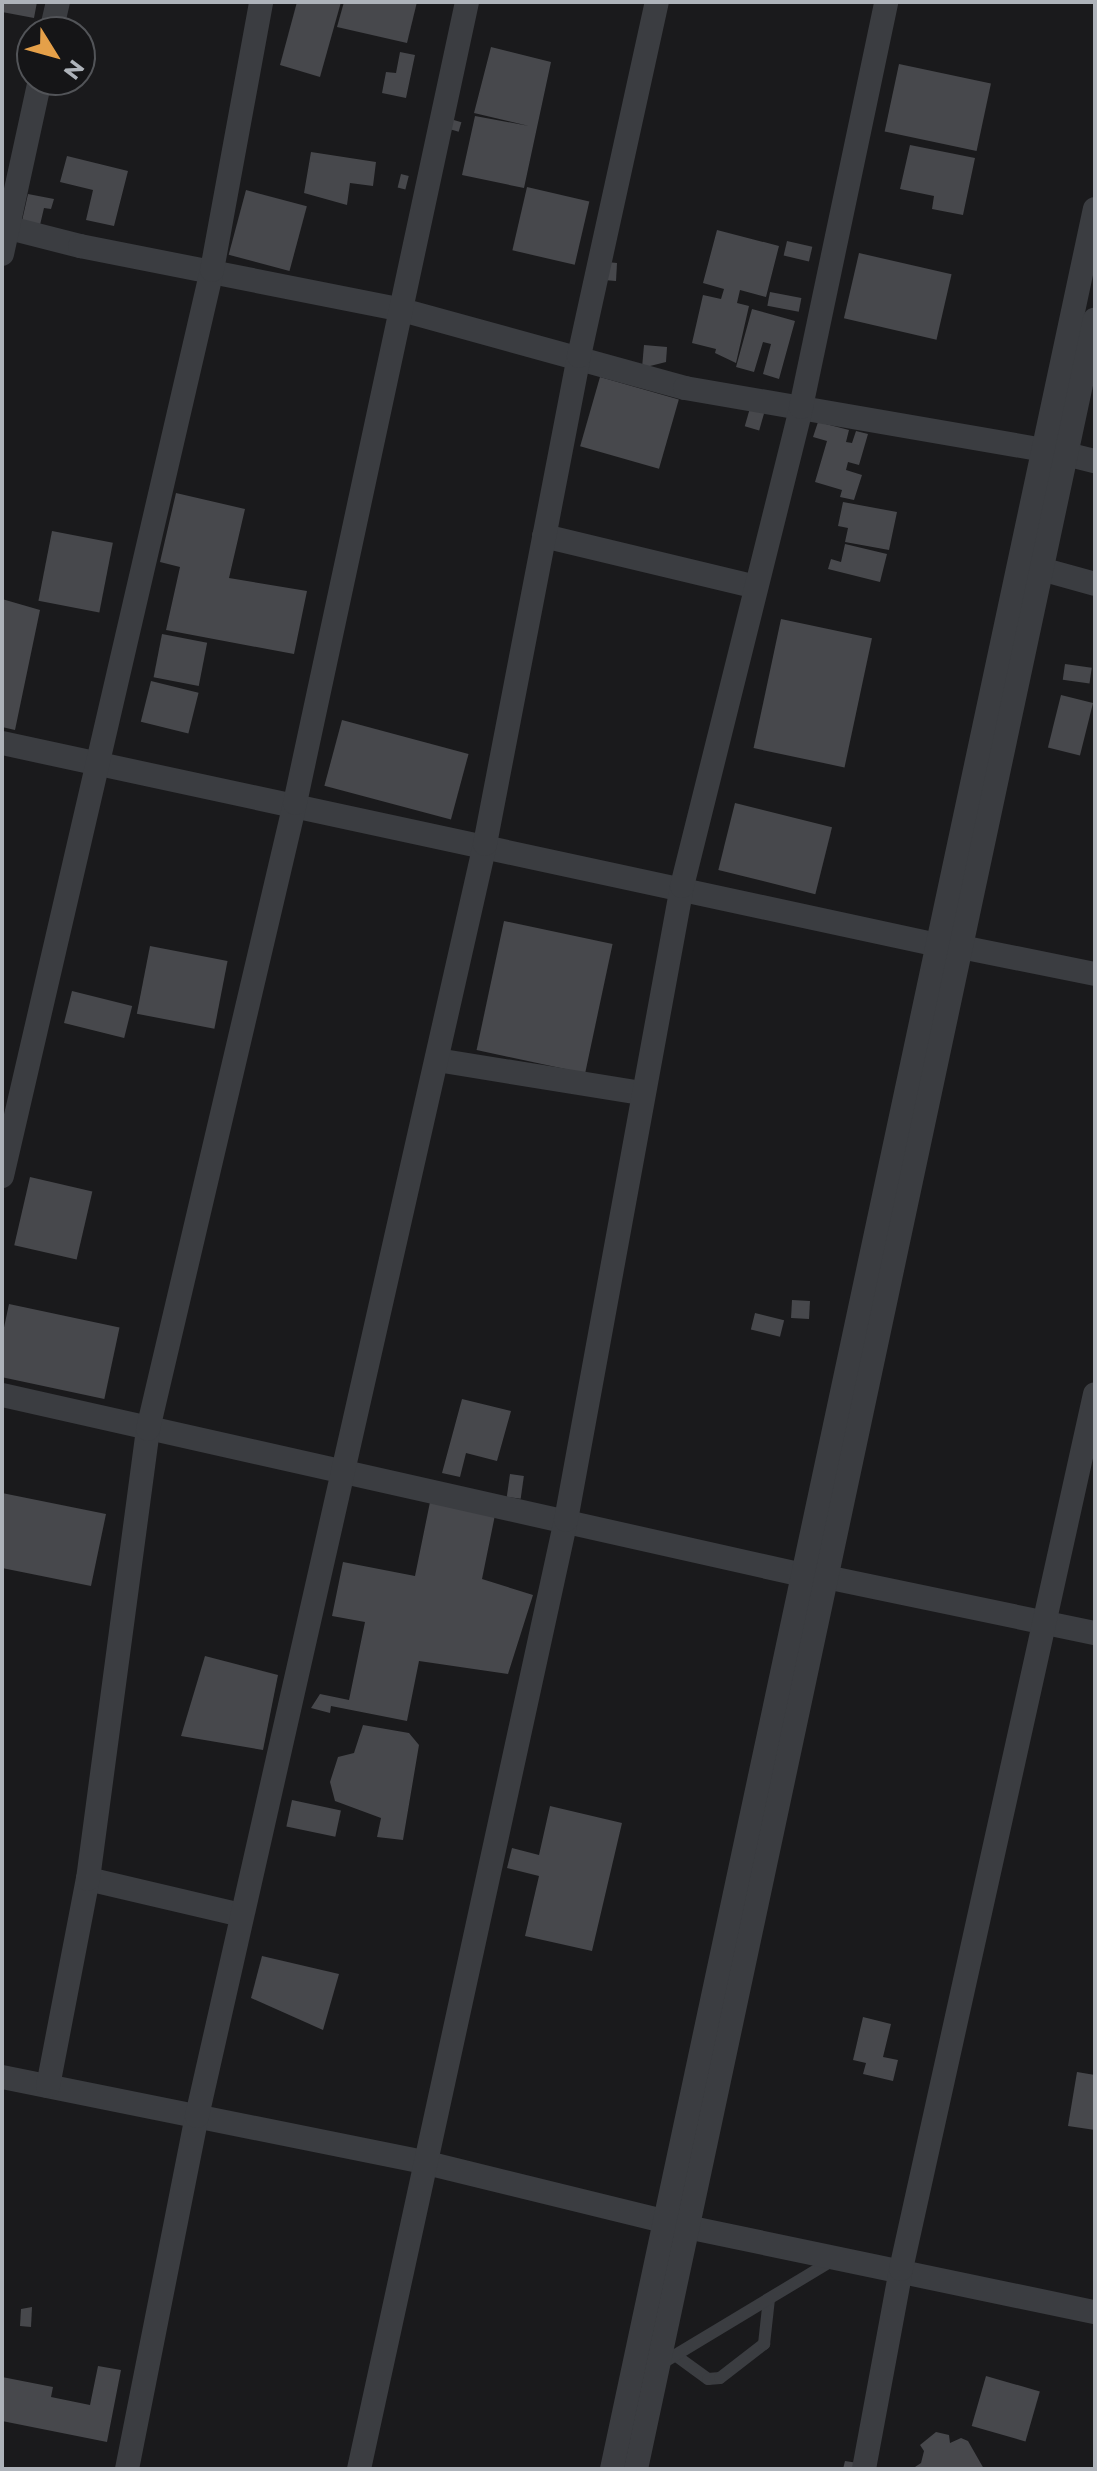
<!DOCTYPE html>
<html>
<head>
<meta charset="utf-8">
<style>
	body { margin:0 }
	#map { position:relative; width:1097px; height:2471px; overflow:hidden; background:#1a1a1c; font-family:Montserrat,sans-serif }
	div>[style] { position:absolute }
	.building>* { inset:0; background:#47484c; transform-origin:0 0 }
	.lane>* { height:12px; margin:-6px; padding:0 6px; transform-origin:6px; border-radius:6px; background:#3b3d41 }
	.street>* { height:24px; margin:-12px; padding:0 12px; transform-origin:12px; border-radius:12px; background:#3b3d41 }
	span { translate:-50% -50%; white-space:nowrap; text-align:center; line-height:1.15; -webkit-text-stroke:6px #151517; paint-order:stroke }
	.frame { position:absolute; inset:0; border:4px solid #aeb3ba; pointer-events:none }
	.north { position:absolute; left:16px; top:16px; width:80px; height:80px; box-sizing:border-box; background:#151517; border:2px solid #525458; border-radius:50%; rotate:127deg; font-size:22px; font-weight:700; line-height:32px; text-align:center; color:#aeb3ba }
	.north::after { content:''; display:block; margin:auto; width:28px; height:36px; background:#e5a049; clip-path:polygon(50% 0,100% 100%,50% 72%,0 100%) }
</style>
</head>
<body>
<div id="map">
	<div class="building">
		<div style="clip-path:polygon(2px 2px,37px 2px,34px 18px,2px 12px)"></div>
		<div style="clip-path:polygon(297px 2px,341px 2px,320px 77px,280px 65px)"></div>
		<div style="clip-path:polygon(344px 2px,417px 2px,407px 43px,337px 27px)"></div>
		<div style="clip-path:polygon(491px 47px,551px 62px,524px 188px,462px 175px,475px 116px,529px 126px,474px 113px)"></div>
		<div style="clip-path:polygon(400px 52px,415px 55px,406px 98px,382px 93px,386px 72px,396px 73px)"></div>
		<div style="left:899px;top:64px;width:94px;height:69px;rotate:12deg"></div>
		<div style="left:447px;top:118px;width:15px;height:10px;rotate:16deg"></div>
		<div style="clip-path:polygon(910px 145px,975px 158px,963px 215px,932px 209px,934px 196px,900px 189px)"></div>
		<div style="clip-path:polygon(311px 152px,376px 162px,373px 186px,350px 183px,347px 205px,304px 193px)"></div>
		<div style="clip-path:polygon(67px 156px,128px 171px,114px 226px,86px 220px,93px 190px,60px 182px)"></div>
		<div style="left:401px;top:174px;width:8px;height:14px;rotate:14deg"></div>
		<div style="left:527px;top:187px;width:64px;height:65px;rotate:13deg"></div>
		<div style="left:246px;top:190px;width:63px;height:67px;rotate:15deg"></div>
		<div style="clip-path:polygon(28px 194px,54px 199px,51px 209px,44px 208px,40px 225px,22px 221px)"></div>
		<div style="clip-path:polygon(717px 230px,779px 246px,766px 297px,740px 290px,737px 303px,749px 306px,736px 363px,715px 353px,716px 349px,692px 343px,703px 295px,721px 299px,724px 289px,703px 283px)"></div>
		<div style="left:787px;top:241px;width:26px;height:15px;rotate:13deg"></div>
		<div style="left:859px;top:253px;width:95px;height:67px;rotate:13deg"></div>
		<div style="clip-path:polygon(607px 262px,617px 263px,616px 281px,604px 280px)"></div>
		<div style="left:770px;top:292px;width:32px;height:14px;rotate:11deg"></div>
		<div style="clip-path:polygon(752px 309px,795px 321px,779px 379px,763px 374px,771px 344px,763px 342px,754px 372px,736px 367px)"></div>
		<div style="clip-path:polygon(644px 345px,667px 347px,666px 362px,642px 368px)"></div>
		<div style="left:600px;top:377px;width:82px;height:72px;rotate:16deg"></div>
		<div style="left:750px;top:408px;width:15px;height:19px;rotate:16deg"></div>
		<div style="clip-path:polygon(818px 422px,849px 430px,846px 442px,852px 443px,856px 431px,868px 434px,859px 465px,848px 462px,846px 470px,862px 475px,854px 500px,840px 497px,842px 490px,815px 482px,827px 441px,813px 437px)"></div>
		<div style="clip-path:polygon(176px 493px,245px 509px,229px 578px,307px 591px,294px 654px,166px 630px,180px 567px,160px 562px)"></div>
		<div style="clip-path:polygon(843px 502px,897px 512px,889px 550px,845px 542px,848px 528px,838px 526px)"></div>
		<div style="left:52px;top:531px;width:62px;height:71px;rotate:11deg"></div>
		<div style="clip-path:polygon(845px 544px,887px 554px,880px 582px,828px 569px,831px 559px,841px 562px)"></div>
		<div style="clip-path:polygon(2px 599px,40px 610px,15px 730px,2px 727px)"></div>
		<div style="left:781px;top:619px;width:93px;height:132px;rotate:12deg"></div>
		<div style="left:162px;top:634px;width:46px;height:44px;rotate:11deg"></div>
		<div style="left:1065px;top:664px;width:27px;height:16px;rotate:8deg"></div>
		<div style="left:151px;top:681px;width:49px;height:42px;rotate:14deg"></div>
		<div style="left:1061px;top:695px;width:33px;height:54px;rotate:14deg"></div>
		<div style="left:342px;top:720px;width:131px;height:68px;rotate:15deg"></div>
		<div style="left:735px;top:803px;width:100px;height:69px;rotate:14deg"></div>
		<div style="left:504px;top:921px;width:111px;height:132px;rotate:12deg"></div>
		<div style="left:150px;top:946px;width:79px;height:69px;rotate:11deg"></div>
		<div style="left:72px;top:991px;width:62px;height:33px;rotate:14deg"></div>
		<div style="left:30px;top:1177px;width:64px;height:70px;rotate:13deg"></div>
		<div style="left:792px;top:1300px;width:18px;height:18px;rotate:3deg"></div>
		<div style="left:9px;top:1304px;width:113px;height:73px;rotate:12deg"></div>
		<div style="left:755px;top:1313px;width:30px;height:17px;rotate:14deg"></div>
		<div style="clip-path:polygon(462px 1399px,511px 1411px,497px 1461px,466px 1453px,460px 1477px,442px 1473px)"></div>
		<div style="left:510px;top:1474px;width:14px;height:23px;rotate:8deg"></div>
		<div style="clip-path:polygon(2px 1493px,106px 1514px,91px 1586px,2px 1568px)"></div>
		<div style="clip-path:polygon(430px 1502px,495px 1515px,482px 1579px,533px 1595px,508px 1674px,419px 1661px,407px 1721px,331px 1706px,330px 1713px,311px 1708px,320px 1694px,349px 1700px,365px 1622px,332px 1616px,343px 1562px,415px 1576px)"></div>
		<div style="clip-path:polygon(205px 1656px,278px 1675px,263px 1750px,181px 1736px)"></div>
		<div style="clip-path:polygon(363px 1725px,409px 1733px,419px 1745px,403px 1840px,377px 1837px,381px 1818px,335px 1801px,330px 1782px,338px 1757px,354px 1753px)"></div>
		<div style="left:292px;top:1800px;width:50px;height:27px;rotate:12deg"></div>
		<div style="clip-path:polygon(550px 1806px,622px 1823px,592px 1951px,525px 1936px,539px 1876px,507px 1868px,512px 1848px,539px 1855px)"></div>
		<div style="clip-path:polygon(262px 1956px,339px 1974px,323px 2030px,251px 1998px)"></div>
		<div style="clip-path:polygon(863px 2017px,891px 2024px,883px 2057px,898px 2060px,893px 2081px,863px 2074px,866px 2063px,853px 2060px)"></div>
		<div style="clip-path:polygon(1077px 2072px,1095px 2075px,1095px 2130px,1068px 2126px)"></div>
		<div style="clip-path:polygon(32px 2307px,31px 2327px,20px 2326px,21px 2309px)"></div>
		<div style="clip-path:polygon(98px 2366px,121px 2370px,107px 2442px,2px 2421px,2px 2377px,53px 2387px,51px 2397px,90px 2405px)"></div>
		<div style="left:986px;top:2376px;width:56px;height:52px;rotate:16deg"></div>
		<div style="clip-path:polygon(936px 2432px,949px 2435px,950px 2443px,961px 2438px,968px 2441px,984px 2469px,912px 2469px,921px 2463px,924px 2451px,920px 2445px)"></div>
		<div style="clip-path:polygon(845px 2461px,858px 2463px,857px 2469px,843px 2469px)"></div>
	</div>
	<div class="lane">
		<div style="left:675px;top:2355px;width:41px;rotate:36deg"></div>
		<div style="left:708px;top:2379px;width:12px;rotate:-5deg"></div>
		<div style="left:720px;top:2378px;width:56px;rotate:-37.7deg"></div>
		<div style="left:764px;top:2344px;width:45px;rotate:-83.7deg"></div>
		<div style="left:659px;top:2365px;width:205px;rotate:-31.1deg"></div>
	</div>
	<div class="street">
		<div style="left:51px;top:32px;width:31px;rotate:-77deg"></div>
		<div style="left:2px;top:226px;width:81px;rotate:14.4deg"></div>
		<div style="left:80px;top:246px;width:328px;rotate:11.2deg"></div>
		<div style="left:402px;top:310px;width:294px;rotate:15.4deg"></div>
		<div style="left:685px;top:388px;width:364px;rotate:9.8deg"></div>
		<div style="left:2px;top:254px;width:178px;rotate:-77.7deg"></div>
		<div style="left:1066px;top:454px;width:30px;rotate:14deg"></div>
		<div style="left:544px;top:536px;width:218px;rotate:13.5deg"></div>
		<div style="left:1041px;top:569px;width:56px;rotate:15.5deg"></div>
		<div style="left:2px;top:743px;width:958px;rotate:12.18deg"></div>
		<div style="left:961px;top:947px;width:137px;rotate:11.4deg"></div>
		<div style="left:437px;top:1060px;width:206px;rotate:9.2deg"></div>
		<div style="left:2px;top:1176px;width:930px;rotate:-76.95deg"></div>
		<div style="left:212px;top:270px;width:272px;rotate:-79.6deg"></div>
		<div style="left:2px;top:1395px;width:821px;rotate:12.67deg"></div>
		<div style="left:826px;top:1577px;width:275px;rotate:11.8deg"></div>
		<div style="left:88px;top:1879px;width:158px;rotate:13.2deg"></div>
		<div style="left:2px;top:2077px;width:434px;rotate:11.4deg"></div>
		<div style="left:427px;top:2163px;width:268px;rotate:13.8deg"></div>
		<div style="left:687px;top:2227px;width:417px;rotate:11.8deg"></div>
		<div style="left:48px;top:2086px;width:211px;rotate:-79.1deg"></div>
		<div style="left:88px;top:1879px;width:454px;rotate:-82.4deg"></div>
		<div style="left:148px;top:1429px;width:643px;rotate:-76.78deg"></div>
		<div style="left:295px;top:803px;width:819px;rotate:-77.88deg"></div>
		<div style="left:127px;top:2469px;width:360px;rotate:-78.8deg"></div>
		<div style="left:197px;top:2116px;width:1304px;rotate:-77.24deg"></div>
		<div style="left:485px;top:844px;width:497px;rotate:-79.1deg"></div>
		<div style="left:579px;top:356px;width:362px;rotate:-77.6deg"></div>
		<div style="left:359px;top:2469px;width:971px;rotate:-77.7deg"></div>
		<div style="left:566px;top:1520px;width:645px;rotate:-79.63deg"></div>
		<div style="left:682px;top:886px;width:494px;rotate:-76deg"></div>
		<div style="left:801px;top:407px;width:414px;rotate:-78.1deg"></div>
		<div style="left:612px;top:2469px;width:2311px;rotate:-77.94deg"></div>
		<div style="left:636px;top:2469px;width:2198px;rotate:-77.95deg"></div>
		<div style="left:864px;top:2469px;width:203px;rotate:-79.5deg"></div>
		<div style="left:901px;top:2269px;width:896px;rotate:-77.5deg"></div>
	</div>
	<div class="frame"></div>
	<div class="north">N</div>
</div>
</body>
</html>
